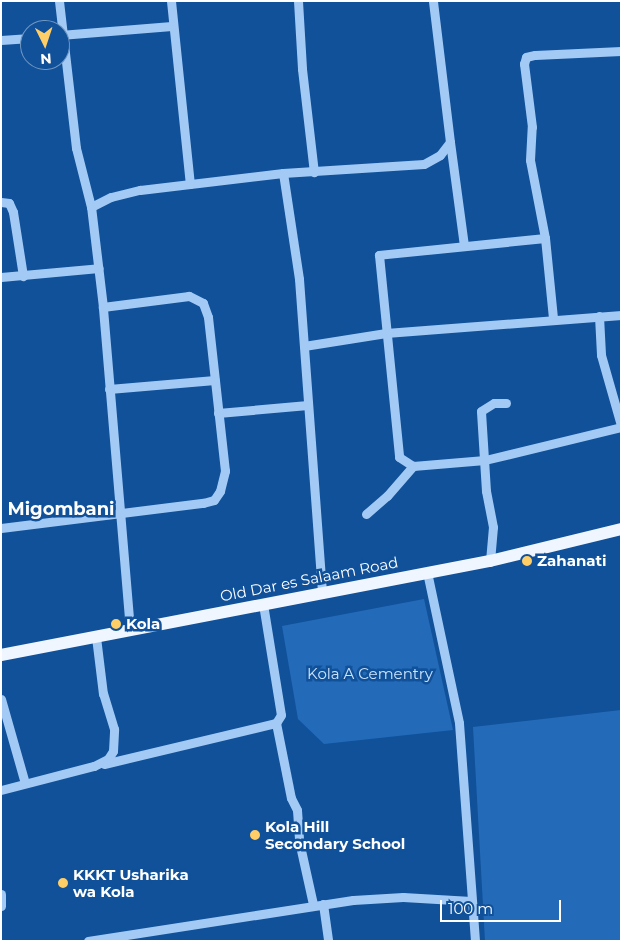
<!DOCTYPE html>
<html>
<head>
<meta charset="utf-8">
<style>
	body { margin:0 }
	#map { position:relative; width:622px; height:942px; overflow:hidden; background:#10519a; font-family:Montserrat,sans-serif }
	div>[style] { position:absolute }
	.green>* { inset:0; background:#236bb9 }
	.minor>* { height:9px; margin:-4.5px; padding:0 4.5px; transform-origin:4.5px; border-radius:4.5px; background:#a3caf5 }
	.major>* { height:12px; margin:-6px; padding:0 6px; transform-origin:6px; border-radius:6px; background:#f0f6ff }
	.dots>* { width:14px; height:14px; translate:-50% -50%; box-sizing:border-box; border:2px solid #10519a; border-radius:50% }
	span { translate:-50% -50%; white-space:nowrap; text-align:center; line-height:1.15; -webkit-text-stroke:5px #10519a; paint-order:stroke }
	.poi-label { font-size:15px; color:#fff; font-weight:700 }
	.left { translate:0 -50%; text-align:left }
	.street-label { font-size:15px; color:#fff }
	.park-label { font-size:15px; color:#cbe4fe }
	.quarter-label { font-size:18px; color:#fff; font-weight:700 }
	.frame { position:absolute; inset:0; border:2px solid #fff; pointer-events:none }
	.north { position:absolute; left:20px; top:20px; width:50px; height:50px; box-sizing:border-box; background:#10519a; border:1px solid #7097c2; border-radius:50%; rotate:176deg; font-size:14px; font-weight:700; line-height:20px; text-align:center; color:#fff }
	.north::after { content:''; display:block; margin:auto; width:18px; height:22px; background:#ffce66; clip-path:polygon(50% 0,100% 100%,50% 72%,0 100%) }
	.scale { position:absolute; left:440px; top:900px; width:121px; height:22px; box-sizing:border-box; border:2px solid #fff; border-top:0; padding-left:6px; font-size:15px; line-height:18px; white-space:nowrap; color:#fff; -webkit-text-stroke:4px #10519a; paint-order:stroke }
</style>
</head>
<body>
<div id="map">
	<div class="green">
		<div style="clip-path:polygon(424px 599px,453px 730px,324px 744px,298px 719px,282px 626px)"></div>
		<div style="clip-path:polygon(621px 710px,621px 941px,485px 941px,473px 727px)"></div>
	</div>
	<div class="minor">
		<div style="left:59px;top:1px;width:148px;rotate:83.4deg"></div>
		<div style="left:76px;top:148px;width:61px;rotate:75.7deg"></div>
		<div style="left:171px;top:1px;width:184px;rotate:84.1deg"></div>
		<div style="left:298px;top:1px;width:68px;rotate:86.6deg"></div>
		<div style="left:302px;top:69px;width:104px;rotate:83.4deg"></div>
		<div style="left:60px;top:35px;width:112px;rotate:-4.6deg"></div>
		<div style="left:1px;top:40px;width:29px;rotate:-4deg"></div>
		<div style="left:450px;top:142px;width:104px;rotate:82.3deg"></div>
		<div style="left:283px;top:173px;width:107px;rotate:81.4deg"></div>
		<div style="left:299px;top:279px;width:315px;rotate:85.8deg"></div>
		<div style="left:1px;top:202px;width:8px;rotate:7deg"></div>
		<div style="left:9px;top:203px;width:10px;rotate:66deg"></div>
		<div style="left:13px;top:212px;width:65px;rotate:81.1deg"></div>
		<div style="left:545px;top:238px;width:167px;rotate:174.2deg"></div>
		<div style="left:379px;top:255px;width:203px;rotate:84.3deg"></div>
		<div style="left:399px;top:457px;width:17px;rotate:33deg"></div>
		<div style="left:413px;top:466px;width:72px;rotate:-4.8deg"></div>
		<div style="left:485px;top:460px;width:140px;rotate:-13.6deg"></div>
		<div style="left:1px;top:277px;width:98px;rotate:-5.2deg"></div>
		<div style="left:599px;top:316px;width:39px;rotate:87deg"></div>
		<div style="left:601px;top:355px;width:73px;rotate:74.1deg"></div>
		<div style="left:553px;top:318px;width:80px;rotate:-95.7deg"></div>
		<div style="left:545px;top:238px;width:79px;rotate:-100.9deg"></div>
		<div style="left:530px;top:160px;width:33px;rotate:-87deg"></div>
		<div style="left:532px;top:127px;width:64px;rotate:-97.2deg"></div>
		<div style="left:524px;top:64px;width:7px;rotate:-74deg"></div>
		<div style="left:526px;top:57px;width:9px;rotate:-13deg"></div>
		<div style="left:535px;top:55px;width:86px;rotate:-2.7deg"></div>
		<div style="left:304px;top:346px;width:83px;rotate:-9deg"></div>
		<div style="left:386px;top:333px;width:236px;rotate:-4.4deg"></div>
		<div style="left:109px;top:389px;width:106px;rotate:-4.9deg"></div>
		<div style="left:218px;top:413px;width:90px;rotate:-5.1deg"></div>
		<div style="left:366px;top:514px;width:28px;rotate:-41deg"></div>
		<div style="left:387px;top:496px;width:40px;rotate:-49deg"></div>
		<div style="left:1px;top:528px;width:204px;rotate:-7.1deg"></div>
		<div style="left:203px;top:503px;width:11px;rotate:-15deg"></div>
		<div style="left:214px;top:500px;width:11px;rotate:-56deg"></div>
		<div style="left:220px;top:491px;width:21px;rotate:-76deg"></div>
		<div style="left:225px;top:471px;width:155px;rotate:-96.3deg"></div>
		<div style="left:208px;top:317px;width:15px;rotate:-110deg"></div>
		<div style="left:203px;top:303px;width:16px;rotate:-153deg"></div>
		<div style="left:189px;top:296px;width:87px;rotate:172.7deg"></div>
		<div style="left:490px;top:561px;width:34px;rotate:-85deg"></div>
		<div style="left:493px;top:527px;width:37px;rotate:-101deg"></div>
		<div style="left:486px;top:491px;width:80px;rotate:-93.6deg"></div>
		<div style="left:481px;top:411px;width:15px;rotate:-32deg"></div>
		<div style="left:494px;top:403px;width:12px"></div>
		<div style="left:427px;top:572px;width:154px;rotate:78deg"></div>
		<div style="left:459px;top:723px;width:219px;rotate:85.8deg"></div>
		<div style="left:263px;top:604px;width:112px;rotate:80.8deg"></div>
		<div style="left:281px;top:715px;width:9px;rotate:122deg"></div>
		<div style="left:276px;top:723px;width:76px;rotate:78.7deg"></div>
		<div style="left:291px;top:798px;width:13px;rotate:63deg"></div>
		<div style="left:297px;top:810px;width:31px;rotate:86deg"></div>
		<div style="left:299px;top:841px;width:65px;rotate:77.5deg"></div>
		<div style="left:130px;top:630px;width:324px;rotate:-94.8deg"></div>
		<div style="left:103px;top:307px;width:101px;rotate:-96.8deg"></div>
		<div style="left:91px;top:207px;width:22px;rotate:-27deg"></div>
		<div style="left:111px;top:197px;width:30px;rotate:-14deg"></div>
		<div style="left:140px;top:190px;width:144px;rotate:-6.8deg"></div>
		<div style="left:283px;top:173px;width:141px;rotate:-3.7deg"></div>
		<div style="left:424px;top:164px;width:18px;rotate:-29deg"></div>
		<div style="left:440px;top:155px;width:16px;rotate:-52deg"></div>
		<div style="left:450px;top:142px;width:142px;rotate:-96.9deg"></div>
		<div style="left:1px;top:699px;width:87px;rotate:74.1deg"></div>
		<div style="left:104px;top:764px;width:177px;rotate:-13.4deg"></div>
		<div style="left:1px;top:790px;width:96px;rotate:-14.5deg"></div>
		<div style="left:94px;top:766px;width:16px;rotate:-27deg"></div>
		<div style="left:108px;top:759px;width:9px;rotate:-58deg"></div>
		<div style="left:113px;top:751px;width:22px;rotate:-87deg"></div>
		<div style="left:114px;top:729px;width:37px;rotate:-107deg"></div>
		<div style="left:103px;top:694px;width:57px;rotate:-97deg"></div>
		<div style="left:1px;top:894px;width:12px;rotate:90deg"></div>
		<div style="left:323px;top:904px;width:37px;rotate:82deg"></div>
		<div style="left:88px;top:941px;width:268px;rotate:-8.8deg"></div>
		<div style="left:353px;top:900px;width:50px;rotate:-3.4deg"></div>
		<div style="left:403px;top:897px;width:68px;rotate:3.4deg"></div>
	</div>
	<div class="major">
		<div style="left:1px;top:655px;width:498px;rotate:-10.9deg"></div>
		<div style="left:490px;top:561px;width:135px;rotate:-13.7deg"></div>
	</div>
	<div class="dots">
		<div style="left:527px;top:561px;background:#ffce66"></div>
		<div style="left:116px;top:624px;background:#ffce66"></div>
		<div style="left:255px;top:835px;background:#ffce66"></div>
		<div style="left:63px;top:883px;background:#ffce66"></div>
	</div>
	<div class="poi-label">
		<span class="left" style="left:537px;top:561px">Zahanati</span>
		<span class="left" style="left:126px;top:624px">Kola</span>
		<span class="left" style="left:265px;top:835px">Kola Hill<br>Secondary School</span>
		<span class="left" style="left:73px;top:883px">KKKT Usharika<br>wa Kola</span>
	</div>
	<div class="street-label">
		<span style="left:309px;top:579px;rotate:-11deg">Old Dar es Salaam Road</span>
	</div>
	<div class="park-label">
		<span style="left:370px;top:674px">Kola A Cementry</span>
	</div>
	<div class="quarter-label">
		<span style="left:61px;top:509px">Migombani</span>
	</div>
	<div class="frame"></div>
	<div class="north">N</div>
	<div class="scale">100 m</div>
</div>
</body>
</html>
